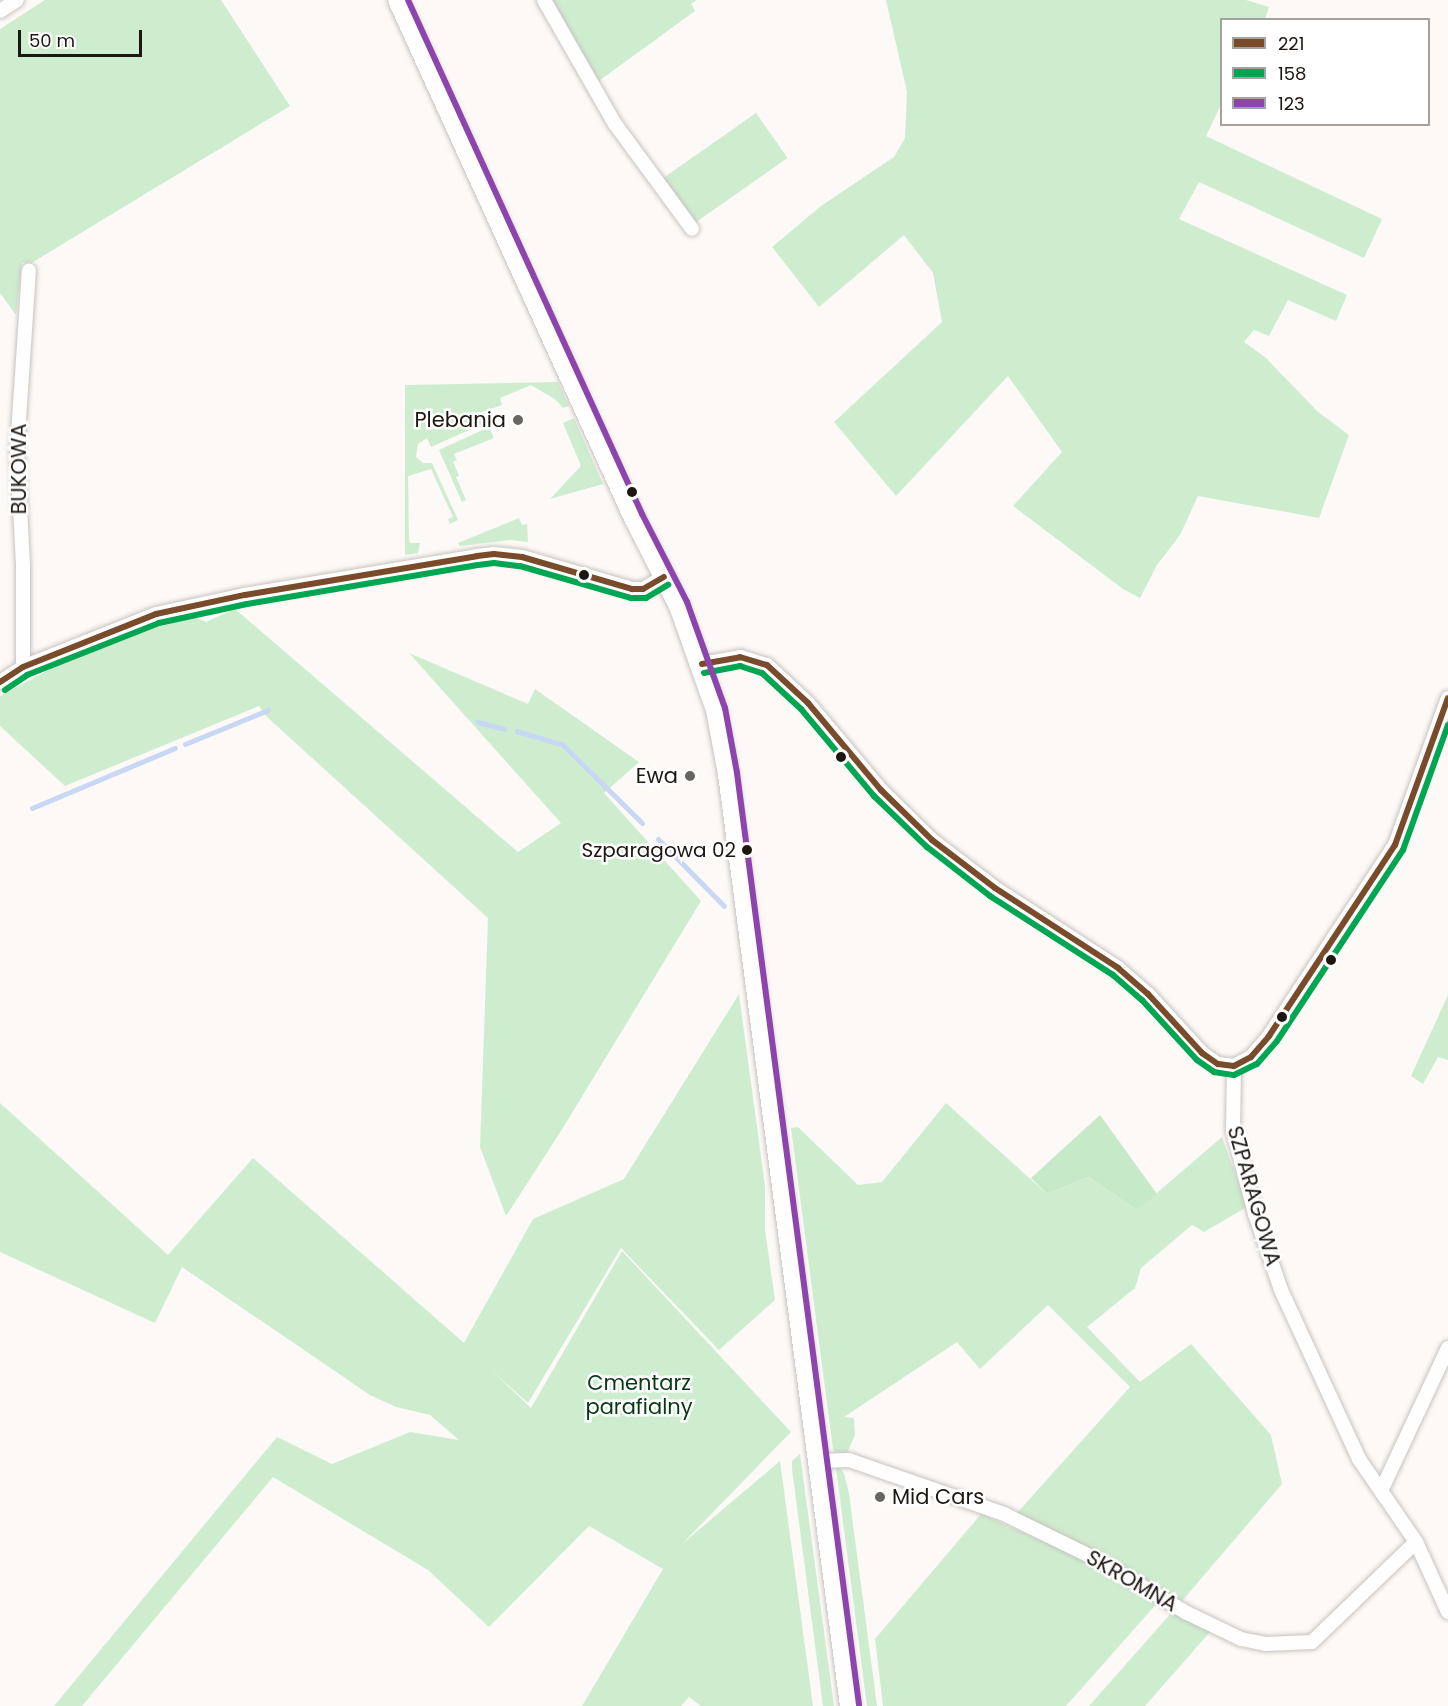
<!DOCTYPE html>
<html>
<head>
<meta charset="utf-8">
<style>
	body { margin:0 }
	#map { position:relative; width:1448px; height:1706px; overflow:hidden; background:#fcf9f7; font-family:Poppins,sans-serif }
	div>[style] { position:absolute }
	.green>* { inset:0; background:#ceedcf; transform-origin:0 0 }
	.forest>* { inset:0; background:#c6eac8 }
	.stream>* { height:5px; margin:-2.5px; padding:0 2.5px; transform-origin:2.5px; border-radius:2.5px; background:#c8d7f4 }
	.roads { filter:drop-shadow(0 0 2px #c7c3bf) drop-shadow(0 0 2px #c7c3bf) }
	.street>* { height:14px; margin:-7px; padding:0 7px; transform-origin:7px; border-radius:7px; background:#fffefe }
	.secondary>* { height:20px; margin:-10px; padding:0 10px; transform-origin:10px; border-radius:10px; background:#fffefe }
	.bus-1>* { height:6px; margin:-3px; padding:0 3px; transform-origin:3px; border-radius:3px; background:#7a4b2a }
	.bus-2>* { height:6px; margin:-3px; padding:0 3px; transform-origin:3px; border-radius:3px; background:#00a651 }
	.bus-3>* { height:6px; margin:-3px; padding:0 3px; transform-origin:3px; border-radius:3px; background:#8e44ad }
	.dots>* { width:16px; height:16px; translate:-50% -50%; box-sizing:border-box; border:3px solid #fff; border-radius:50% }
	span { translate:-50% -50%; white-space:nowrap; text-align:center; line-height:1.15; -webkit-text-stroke:5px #fff; paint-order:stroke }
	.bus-label { font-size:20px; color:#1d1611 }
	.right { translate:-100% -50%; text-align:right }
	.poi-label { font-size:21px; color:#1d1611 }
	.left { translate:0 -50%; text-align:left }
	.street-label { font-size:21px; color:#1d1611 }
	.park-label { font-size:21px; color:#063914 }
	.legend { position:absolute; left:1220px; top:18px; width:210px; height:108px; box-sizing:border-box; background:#fff; border:2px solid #a5a2a0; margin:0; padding:8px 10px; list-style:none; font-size:18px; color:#1d1611 }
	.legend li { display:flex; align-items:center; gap:12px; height:30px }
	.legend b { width:30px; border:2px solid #a5a2a0 }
	.scale { position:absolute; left:18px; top:30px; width:124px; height:27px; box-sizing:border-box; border:3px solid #1d1611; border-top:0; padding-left:8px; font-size:18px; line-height:21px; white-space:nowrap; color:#1d1611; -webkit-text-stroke:4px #fff; paint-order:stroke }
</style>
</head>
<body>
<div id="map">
	<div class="green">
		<div style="clip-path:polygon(45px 0,221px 0,290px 106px,33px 262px,22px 263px,16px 315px,0 293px,0 29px)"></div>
		<div style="clip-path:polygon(552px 0,697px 0,691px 4px,695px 11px,596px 83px)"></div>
		<div style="clip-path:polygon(886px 0,1246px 0,1269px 7px,1265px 19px,1222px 20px,1221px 105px,1206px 136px,1382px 219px,1364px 258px,1199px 182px,1179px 219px,1347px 295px,1336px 321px,1288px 300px,1269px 336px,1254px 330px,1244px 342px,1265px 357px,1317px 411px,1349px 435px,1319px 518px,1198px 496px,1180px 535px,1157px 565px,1140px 598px,1123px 589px,1013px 506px,1062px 452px,1008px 376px,896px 496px,834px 422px,942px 322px,933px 273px,904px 235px,819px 307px,772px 247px,821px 206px,894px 157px,905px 138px,907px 92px)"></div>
		<div style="left:756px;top:113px;width:55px;height:114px;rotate:55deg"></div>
		<div style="clip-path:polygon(558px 382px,569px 406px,563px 408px,556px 400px,531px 385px,500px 398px,502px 405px,482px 412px,487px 422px,431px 447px,427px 438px,418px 444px,416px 457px,423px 463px,432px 463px,458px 520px,450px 524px,448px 519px,453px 517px,431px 469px,408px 476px,409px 539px,410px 543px,420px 543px,418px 553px,405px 555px,405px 385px)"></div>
		<div style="clip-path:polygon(574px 418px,603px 484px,550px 499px,581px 466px,563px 423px)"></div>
		<div style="clip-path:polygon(489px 427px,494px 438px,454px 454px,457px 460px,453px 462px,459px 476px,456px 477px,466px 500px,462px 502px,439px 450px)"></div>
		<div style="clip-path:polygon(519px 518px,522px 525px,527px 524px,528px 542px,510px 540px,460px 546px,458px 543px)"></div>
		<div style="clip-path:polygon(235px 609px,518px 852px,561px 823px,409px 653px,528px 704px,535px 689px,639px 762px,604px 793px,701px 901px,561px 1131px,506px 1216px,480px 1147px,488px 918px,267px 717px,259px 706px,65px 786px,0 726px,0 696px,58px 665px,158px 627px,195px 617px,206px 622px)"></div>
		<div style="clip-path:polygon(739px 994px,765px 1186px,765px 1230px,775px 1300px,719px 1350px,621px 1248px,528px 1403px,490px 1369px,531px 1408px,622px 1251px,791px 1432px,682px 1544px,780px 1461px,813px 1706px,701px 1706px,689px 1697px,681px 1706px,582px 1706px,663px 1569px,589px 1526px,489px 1627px,428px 1570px,273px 1477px,82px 1706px,54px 1706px,277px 1437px,332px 1464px,410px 1432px,459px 1440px,430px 1415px,396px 1407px,370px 1395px,182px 1267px,155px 1323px,0 1252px,0 1103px,168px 1255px,253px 1158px,464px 1343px,533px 1219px,624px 1179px)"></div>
		<div style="clip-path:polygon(1448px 995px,1448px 1060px,1438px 1057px,1423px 1084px,1411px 1076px)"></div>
		<div style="clip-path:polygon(946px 1103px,1047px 1194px,1088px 1177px,1137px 1210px,1222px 1137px,1247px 1207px,1204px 1232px,1192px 1225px,1141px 1268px,1135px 1288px,1087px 1327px,1140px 1382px,1191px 1344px,1271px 1435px,1282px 1484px,1182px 1601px,1017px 1513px,1130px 1387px,1048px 1305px,980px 1369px,957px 1342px,844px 1417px,854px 1418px,855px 1435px,847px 1453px,835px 1452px,833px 1449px,791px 1128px,798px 1127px,858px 1185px,882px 1182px)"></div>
		<div style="clip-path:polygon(800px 1454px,834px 1706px,823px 1706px,792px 1469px,792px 1461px)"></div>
		<div style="clip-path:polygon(838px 1466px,844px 1473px,849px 1494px,877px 1706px,867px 1706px,836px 1468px)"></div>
		<div style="clip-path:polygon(981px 1514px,1078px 1557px,1159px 1601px,1066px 1706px,883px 1706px,875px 1639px)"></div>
		<div style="clip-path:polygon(1173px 1611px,1210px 1632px,1145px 1706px,1089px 1706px)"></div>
	</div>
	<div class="forest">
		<div style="clip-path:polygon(1100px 1115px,1157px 1194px,1137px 1210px,1088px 1177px,1047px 1194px,1031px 1178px)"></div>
	</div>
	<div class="stream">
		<div style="left:478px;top:722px;width:27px;rotate:15deg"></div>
		<div style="left:517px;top:731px;width:48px;rotate:16.9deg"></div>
		<div style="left:563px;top:745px;width:111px;rotate:44.6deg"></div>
		<div style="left:185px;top:744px;width:90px;rotate:-22.3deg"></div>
		<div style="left:32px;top:808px;width:155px;rotate:-22.8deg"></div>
		<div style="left:658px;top:839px;width:94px;rotate:45.4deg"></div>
	</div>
	<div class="roads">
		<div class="street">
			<div style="left:544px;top:0;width:143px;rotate:60.2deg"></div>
			<div style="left:615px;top:124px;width:130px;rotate:53.7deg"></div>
			<div style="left:0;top:11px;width:20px;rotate:-33deg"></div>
			<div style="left:702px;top:664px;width:39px;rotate:-10deg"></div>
			<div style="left:740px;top:657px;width:28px;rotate:17deg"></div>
			<div style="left:767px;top:665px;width:56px;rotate:42.8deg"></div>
			<div style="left:808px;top:703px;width:114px;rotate:50deg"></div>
			<div style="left:881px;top:790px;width:71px;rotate:44.4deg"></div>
			<div style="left:932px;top:840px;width:79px;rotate:37.3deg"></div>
			<div style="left:995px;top:888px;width:147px;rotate:33deg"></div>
			<div style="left:1118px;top:968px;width:40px;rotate:41deg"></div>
			<div style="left:1148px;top:994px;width:80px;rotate:47.5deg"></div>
			<div style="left:1202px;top:1053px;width:19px;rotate:35deg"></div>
			<div style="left:1218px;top:1064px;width:16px;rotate:7deg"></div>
			<div style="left:1234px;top:1066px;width:19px;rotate:-28deg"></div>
			<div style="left:1251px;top:1057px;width:28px;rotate:-49deg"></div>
			<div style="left:1269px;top:1036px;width:229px;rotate:-56.6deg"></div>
			<div style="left:1395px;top:845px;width:156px;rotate:-70.2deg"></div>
			<div style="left:23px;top:667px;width:102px;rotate:-90deg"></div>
			<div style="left:23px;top:565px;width:115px;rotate:-93deg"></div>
			<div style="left:17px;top:450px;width:180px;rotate:-86.2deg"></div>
			<div style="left:0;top:682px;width:27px;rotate:-33deg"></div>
			<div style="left:23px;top:667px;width:143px;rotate:-21.7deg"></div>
			<div style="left:156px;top:614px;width:91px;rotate:-12.1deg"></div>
			<div style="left:245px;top:595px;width:235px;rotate:-9.5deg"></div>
			<div style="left:477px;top:556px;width:17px;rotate:-7deg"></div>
			<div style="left:494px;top:554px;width:28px;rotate:6deg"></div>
			<div style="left:522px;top:557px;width:115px;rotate:16.2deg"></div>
			<div style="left:632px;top:589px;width:11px"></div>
			<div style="left:643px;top:589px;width:24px;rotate:-30deg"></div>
			<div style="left:1234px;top:1066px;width:64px;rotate:90.9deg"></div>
			<div style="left:1233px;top:1130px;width:87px;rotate:75.3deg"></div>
			<div style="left:1255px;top:1214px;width:80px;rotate:71.1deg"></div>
			<div style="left:1281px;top:1290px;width:186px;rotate:65.2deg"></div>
			<div style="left:1359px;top:1459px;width:101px;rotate:55.5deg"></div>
			<div style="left:1416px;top:1542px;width:77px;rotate:65.4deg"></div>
			<div style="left:818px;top:1461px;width:31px;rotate:-2deg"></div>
			<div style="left:849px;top:1460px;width:164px;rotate:19.2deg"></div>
			<div style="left:1004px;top:1514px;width:105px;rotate:26.1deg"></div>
			<div style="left:1098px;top:1560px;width:104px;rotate:30.8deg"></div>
			<div style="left:1187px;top:1613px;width:60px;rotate:25.7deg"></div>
			<div style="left:1241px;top:1639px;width:25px;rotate:11deg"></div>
			<div style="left:1266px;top:1644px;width:46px;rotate:-2.5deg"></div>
			<div style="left:1312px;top:1642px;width:144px;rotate:-43.9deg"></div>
			<div style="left:1381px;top:1491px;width:158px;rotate:-64.9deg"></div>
		</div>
		<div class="secondary">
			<div style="left:398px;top:0;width:569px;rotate:65.51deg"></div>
			<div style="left:634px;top:518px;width:99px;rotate:62.9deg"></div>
			<div style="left:679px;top:606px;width:110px;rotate:70.4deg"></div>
			<div style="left:716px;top:710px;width:65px;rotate:79.4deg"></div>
			<div style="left:728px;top:774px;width:940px;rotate:82.54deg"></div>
		</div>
	</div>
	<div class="bus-1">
		<div style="left:702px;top:664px;width:39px;rotate:-10deg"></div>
		<div style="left:740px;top:657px;width:28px;rotate:17deg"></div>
		<div style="left:767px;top:665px;width:56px;rotate:42.8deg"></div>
		<div style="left:808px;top:703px;width:114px;rotate:50deg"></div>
		<div style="left:881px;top:790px;width:71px;rotate:44.4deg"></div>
		<div style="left:932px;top:840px;width:79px;rotate:37.3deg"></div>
		<div style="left:995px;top:888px;width:147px;rotate:33deg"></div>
		<div style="left:1118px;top:968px;width:40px;rotate:41deg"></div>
		<div style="left:1148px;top:994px;width:80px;rotate:47.5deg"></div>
		<div style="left:1202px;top:1053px;width:19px;rotate:35deg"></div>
		<div style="left:1218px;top:1064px;width:16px;rotate:7deg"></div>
		<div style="left:1234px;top:1066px;width:19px;rotate:-28deg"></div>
		<div style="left:1251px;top:1057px;width:28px;rotate:-49deg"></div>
		<div style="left:1269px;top:1036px;width:229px;rotate:-56.6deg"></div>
		<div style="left:1395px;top:845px;width:156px;rotate:-70.2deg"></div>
		<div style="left:0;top:682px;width:27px;rotate:-33deg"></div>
		<div style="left:23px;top:667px;width:143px;rotate:-21.7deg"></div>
		<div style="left:156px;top:614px;width:91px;rotate:-12.1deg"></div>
		<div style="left:245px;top:595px;width:235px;rotate:-9.5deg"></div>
		<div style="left:477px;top:556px;width:17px;rotate:-7deg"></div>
		<div style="left:494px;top:554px;width:28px;rotate:6deg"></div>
		<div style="left:522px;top:557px;width:115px;rotate:16.2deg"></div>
		<div style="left:632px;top:589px;width:11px"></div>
		<div style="left:643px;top:589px;width:24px;rotate:-30deg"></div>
	</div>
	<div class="bus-2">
		<div style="left:704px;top:673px;width:37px;rotate:-11deg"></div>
		<div style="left:740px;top:666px;width:23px;rotate:18deg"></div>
		<div style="left:762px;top:673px;width:53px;rotate:42.7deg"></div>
		<div style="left:801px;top:709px;width:114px;rotate:50deg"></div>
		<div style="left:874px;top:796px;width:74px;rotate:43.9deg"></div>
		<div style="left:927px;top:847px;width:80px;rotate:37.9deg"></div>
		<div style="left:990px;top:896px;width:146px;rotate:32.7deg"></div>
		<div style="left:1113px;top:975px;width:38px;rotate:41deg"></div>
		<div style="left:1142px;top:1000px;width:81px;rotate:47.5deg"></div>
		<div style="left:1197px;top:1060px;width:21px;rotate:35deg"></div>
		<div style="left:1214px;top:1072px;width:20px;rotate:9deg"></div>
		<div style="left:1234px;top:1075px;width:25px;rotate:-26deg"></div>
		<div style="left:1257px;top:1064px;width:30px;rotate:-49deg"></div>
		<div style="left:1277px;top:1041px;width:229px;rotate:-56.6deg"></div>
		<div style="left:1403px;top:850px;width:133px;rotate:-70.2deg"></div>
		<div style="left:5px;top:690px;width:27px;rotate:-34deg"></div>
		<div style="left:27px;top:675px;width:142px;rotate:-21.5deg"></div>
		<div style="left:159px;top:623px;width:90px;rotate:-12.2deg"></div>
		<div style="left:247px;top:604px;width:234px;rotate:-9.6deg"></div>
		<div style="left:478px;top:565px;width:16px;rotate:-7deg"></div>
		<div style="left:494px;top:563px;width:26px;rotate:7deg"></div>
		<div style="left:520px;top:566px;width:116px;rotate:16.1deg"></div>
		<div style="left:631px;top:598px;width:15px"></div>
		<div style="left:646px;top:598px;width:26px;rotate:-31deg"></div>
	</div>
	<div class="bus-3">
		<div style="left:408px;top:0;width:565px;rotate:65.52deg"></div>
		<div style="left:642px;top:514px;width:99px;rotate:62.9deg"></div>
		<div style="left:687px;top:602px;width:113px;rotate:70.3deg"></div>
		<div style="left:725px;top:708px;width:66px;rotate:79.5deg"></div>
		<div style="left:737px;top:773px;width:940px;rotate:82.54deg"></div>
	</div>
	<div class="dots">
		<div style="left:518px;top:420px;background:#6b6562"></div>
		<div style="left:632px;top:492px;background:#1d1611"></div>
		<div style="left:584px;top:575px;background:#1d1611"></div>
		<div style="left:841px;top:757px;background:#1d1611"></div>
		<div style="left:690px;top:776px;background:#6b6562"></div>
		<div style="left:747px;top:850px;background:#1d1611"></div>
		<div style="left:1331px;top:960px;background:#1d1611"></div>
		<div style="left:1282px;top:1017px;background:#1d1611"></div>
		<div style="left:880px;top:1497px;background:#6b6562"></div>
	</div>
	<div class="bus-label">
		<span class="right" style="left:736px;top:850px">Szparagowa 02</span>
	</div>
	<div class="poi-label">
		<span class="right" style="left:506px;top:420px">Plebania</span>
		<span class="right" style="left:678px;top:776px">Ewa</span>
		<span class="left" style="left:892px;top:1497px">Mid Cars</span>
	</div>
	<div class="street-label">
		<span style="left:19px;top:469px;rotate:-90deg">BUKOWA</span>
		<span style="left:1254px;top:1196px;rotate:74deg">SZPARAGOWA</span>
		<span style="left:1132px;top:1581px;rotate:30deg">SKROMNA</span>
	</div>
	<div class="park-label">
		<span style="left:639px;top:1395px">Cmentarz<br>parafialny</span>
	</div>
	<ul class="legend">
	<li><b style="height:8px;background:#7a4b2a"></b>221</li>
	<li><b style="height:8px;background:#00a651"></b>158</li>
	<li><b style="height:8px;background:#8e44ad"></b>123</li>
	</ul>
	<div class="scale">50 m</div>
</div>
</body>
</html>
